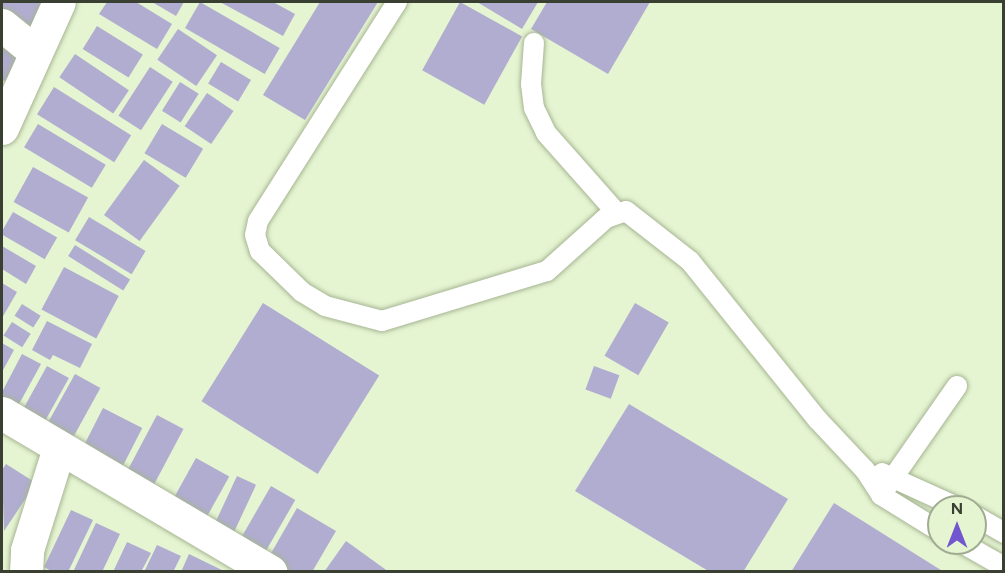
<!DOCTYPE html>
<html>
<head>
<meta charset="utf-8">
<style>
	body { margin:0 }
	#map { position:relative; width:1005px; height:573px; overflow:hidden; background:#e5f4d1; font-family:Figtree,sans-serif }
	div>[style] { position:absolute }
	.building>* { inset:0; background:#b0add0; transform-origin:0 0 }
	.roads { filter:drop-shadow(0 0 2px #a6b593) drop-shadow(0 0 2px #a6b593) }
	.lane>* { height:20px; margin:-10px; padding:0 10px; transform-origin:10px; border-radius:10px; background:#fff }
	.street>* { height:33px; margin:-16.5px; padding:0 16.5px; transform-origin:16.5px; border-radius:16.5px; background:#fff }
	span { translate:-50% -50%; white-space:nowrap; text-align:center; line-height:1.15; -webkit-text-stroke:4.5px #e5f4d1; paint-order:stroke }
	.frame { position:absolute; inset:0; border:3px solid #393f31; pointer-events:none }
	.north { position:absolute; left:927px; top:495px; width:60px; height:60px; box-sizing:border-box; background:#e5f4d1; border:2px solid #a0ac91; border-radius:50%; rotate:0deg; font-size:16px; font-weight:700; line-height:24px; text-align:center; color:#393f31 }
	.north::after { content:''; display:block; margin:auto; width:21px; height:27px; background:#7156d0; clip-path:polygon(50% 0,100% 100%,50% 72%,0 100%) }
</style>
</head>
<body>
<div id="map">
	<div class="building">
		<div style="clip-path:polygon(2px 2px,47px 2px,28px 31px,2px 15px)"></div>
		<div style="clip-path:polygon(107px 2px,136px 2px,172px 24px,157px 49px,99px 14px)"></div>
		<div style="clip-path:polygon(152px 2px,184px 2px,176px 16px)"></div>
		<div style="left:200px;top:2px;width:92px;height:30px;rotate:30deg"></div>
		<div style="clip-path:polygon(220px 2px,273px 2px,295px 14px,283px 36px)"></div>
		<div style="clip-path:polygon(320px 2px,378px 2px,305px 120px,263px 95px)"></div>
		<div style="left:460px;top:2px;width:71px;height:78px;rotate:29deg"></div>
		<div style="clip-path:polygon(477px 2px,538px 2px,522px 29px)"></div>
		<div style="clip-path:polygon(547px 2px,650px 2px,608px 74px,531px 29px)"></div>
		<div style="left:97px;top:26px;width:54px;height:27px;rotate:32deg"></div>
		<div style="left:178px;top:29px;width:47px;height:37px;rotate:34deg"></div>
		<div style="clip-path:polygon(2px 38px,24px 52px,5px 81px,2px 80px)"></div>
		<div style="left:75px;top:54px;width:65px;height:28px;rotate:34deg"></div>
		<div style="left:221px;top:62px;width:35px;height:25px;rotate:31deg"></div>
		<div style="left:150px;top:67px;width:27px;height:58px;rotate:33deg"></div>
		<div style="left:180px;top:82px;width:22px;height:34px;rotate:32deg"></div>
		<div style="left:54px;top:87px;width:91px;height:32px;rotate:32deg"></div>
		<div style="left:207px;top:93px;width:32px;height:40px;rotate:34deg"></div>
		<div style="left:38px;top:124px;width:79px;height:27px;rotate:31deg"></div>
		<div style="left:162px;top:124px;width:48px;height:34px;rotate:31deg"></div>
		<div style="left:144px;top:160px;width:44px;height:68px;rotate:36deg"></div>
		<div style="left:33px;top:167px;width:63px;height:40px;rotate:29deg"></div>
		<div style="left:13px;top:212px;width:51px;height:25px;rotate:30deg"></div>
		<div style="left:89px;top:217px;width:66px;height:27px;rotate:31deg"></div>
		<div style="left:75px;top:245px;width:65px;height:13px;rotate:32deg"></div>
		<div style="clip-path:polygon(2px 246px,36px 266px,26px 284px,2px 269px)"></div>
		<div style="left:64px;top:267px;width:62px;height:48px;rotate:28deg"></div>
		<div style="clip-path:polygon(2px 283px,17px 292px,2px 318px)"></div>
		<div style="left:263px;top:303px;width:137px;height:116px;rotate:32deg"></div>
		<div style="left:635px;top:303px;width:39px;height:61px;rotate:30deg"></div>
		<div style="left:22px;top:304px;width:22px;height:14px;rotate:32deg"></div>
		<div style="clip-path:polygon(47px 321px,92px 344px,80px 368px,53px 355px,50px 360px,32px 350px)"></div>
		<div style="left:12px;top:322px;width:22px;height:16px;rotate:32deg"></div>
		<div style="clip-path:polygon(2px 343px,14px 350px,2px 372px)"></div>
		<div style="clip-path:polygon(22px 354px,41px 364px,13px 415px,2px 408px,2px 392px)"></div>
		<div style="left:47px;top:366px;width:25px;height:58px;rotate:29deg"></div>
		<div style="left:594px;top:366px;width:27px;height:25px;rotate:20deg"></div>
		<div style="left:75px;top:374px;width:29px;height:65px;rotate:29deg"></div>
		<div style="clip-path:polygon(629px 404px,788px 499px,743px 572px,710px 572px,575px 491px)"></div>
		<div style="left:103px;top:408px;width:44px;height:54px;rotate:27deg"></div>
		<div style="left:157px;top:415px;width:30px;height:75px;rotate:28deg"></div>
		<div style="left:196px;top:458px;width:38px;height:51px;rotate:29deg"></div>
		<div style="clip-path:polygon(6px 464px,36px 483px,4px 531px,2px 470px)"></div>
		<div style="left:237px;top:476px;width:21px;height:60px;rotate:25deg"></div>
		<div style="left:271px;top:486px;width:28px;height:69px;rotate:30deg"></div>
		<div style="clip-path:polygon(834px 503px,944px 572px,791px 572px)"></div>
		<div style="clip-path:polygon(297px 508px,336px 531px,312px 572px,284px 572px,266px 562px)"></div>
		<div style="clip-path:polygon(71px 510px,93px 520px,68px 572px,53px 572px,44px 567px)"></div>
		<div style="clip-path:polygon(96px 523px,120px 534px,102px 572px,73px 572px)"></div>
		<div style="clip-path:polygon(346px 541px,389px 572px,324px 572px)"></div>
		<div style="clip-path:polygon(127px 542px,151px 553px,141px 572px,113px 572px)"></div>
		<div style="clip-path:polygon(157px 545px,181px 556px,173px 572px,144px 572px)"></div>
		<div style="clip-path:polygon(189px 554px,226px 572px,181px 572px)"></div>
	</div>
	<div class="roads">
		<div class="lane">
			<div style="left:397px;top:2px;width:259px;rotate:122.4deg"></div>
			<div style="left:258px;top:221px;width:14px;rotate:102deg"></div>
			<div style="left:255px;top:235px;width:17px;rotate:73deg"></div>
			<div style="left:260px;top:251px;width:59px;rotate:44.3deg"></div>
			<div style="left:302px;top:292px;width:27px;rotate:31deg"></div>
			<div style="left:325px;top:306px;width:59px;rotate:14.7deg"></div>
			<div style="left:382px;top:321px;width:172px;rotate:-16.9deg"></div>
			<div style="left:547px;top:271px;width:79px;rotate:-41.9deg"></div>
			<div style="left:606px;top:218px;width:21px;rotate:-19deg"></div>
			<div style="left:626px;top:211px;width:81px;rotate:38deg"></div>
			<div style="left:690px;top:261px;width:204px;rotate:51.2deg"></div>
			<div style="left:818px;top:420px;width:69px;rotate:46.8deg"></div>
			<div style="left:865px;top:470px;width:30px;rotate:57deg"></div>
			<div style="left:881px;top:495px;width:68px;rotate:31.8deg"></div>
			<div style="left:534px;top:43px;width:41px;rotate:94.2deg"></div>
			<div style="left:531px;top:84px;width:24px;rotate:83deg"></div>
			<div style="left:534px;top:108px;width:28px;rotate:64deg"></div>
			<div style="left:546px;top:133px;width:106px;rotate:48.5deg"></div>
			<div style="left:882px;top:473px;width:82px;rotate:24.4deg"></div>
			<div style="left:881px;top:495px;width:133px;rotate:-55.1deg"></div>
			<div style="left:975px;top:516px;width:34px;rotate:30deg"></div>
			<div style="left:962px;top:543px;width:48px;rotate:29.7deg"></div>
		</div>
		<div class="street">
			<div style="left:2px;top:25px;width:41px;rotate:39.1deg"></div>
			<div style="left:2px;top:128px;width:138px;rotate:-65.7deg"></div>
			<div style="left:2px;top:413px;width:312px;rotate:30.6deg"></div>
			<div style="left:26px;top:572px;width:22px;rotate:-87deg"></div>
			<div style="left:27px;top:550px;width:107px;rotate:-72.6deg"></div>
		</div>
	</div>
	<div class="frame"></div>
	<div class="north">N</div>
</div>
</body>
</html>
